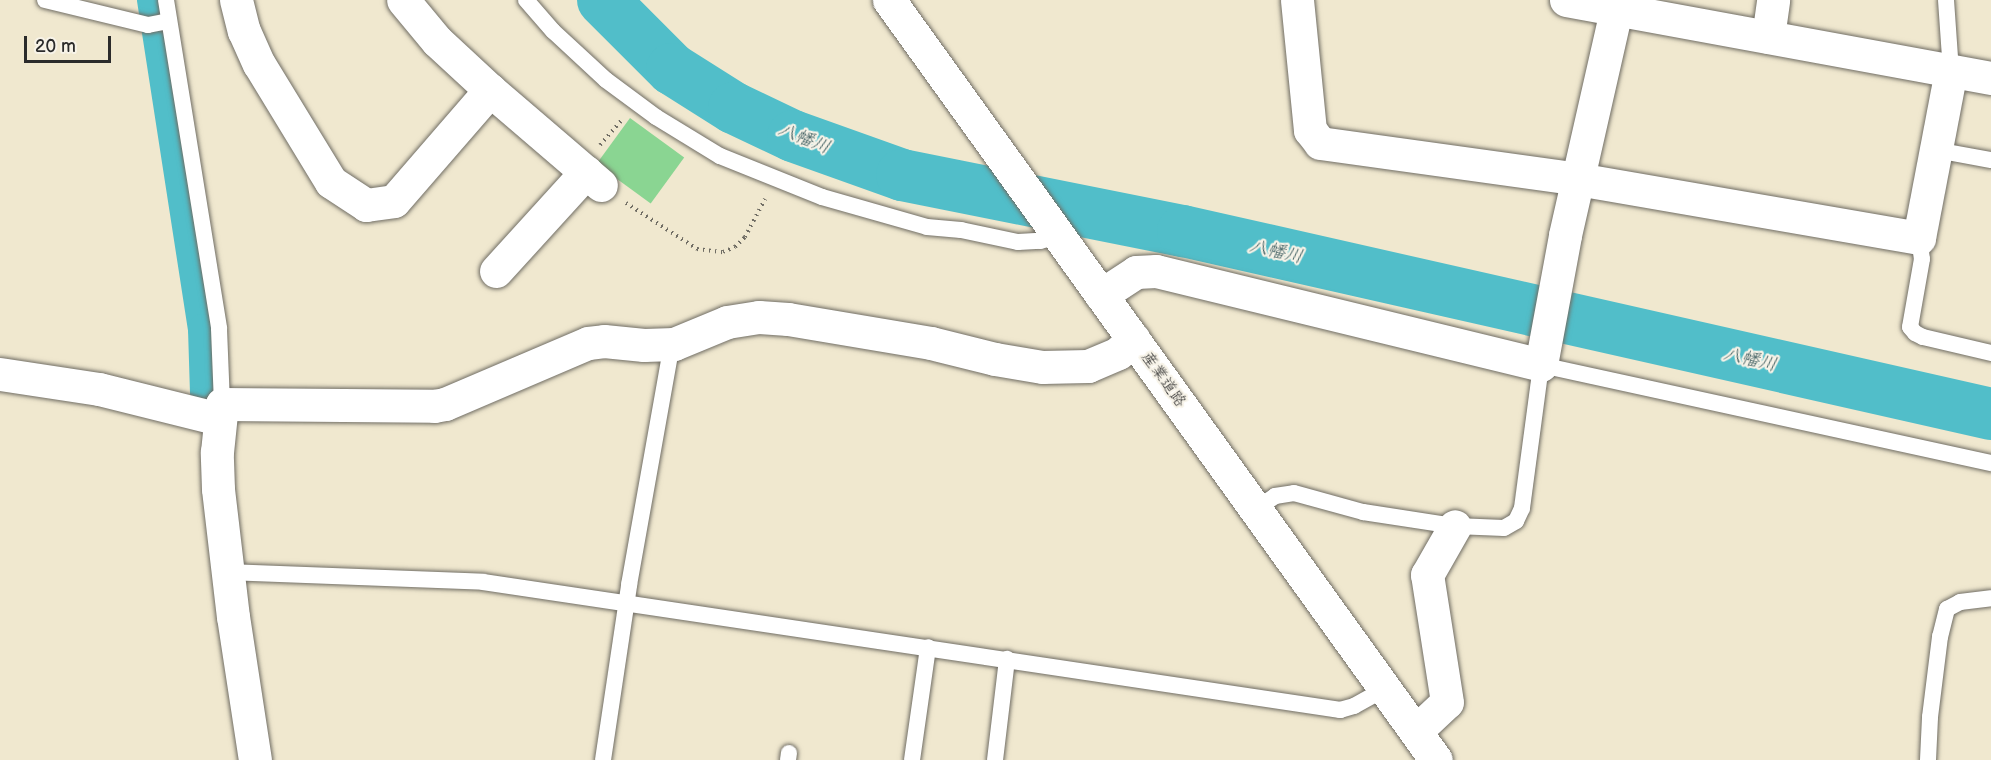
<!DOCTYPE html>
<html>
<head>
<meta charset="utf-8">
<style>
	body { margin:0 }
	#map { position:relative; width:1991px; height:760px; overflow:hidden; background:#f0e8cf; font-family:"Balsamiq Sans","Klee One",sans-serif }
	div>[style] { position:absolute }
	.green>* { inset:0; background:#8ad592; transform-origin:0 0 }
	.canal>* { height:30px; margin:-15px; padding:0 15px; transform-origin:15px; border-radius:15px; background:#51bec9 }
	.river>* { height:52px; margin:-26px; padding:0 26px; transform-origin:26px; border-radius:26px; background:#51bec9 }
	.path>* { height:4px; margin-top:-2px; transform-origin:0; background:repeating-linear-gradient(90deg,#706d64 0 1.5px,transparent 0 6px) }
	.roads { filter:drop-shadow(0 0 2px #706d64) drop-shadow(0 0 2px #706d64) }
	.service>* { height:16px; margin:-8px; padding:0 8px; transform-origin:8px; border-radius:8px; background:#fff }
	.minor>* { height:33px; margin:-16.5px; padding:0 16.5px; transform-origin:16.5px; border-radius:16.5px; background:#fff }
	.tertiary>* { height:33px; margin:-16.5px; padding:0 16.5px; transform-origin:16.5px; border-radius:16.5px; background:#fff }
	span { translate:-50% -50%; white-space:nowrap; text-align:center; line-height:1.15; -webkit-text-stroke:4.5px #f7f3e8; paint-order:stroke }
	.street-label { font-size:16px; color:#2b2b2b }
	.water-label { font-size:18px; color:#36575a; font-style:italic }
	.scale { position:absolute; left:24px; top:36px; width:87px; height:27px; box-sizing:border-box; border:3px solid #2b2b2b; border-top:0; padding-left:8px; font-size:18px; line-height:21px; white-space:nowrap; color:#2b2b2b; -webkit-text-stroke:4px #f7f3e8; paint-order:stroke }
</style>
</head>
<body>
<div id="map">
	<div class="green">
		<div style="left:630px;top:118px;width:67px;height:57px;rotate:36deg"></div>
	</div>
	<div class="canal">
		<div style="left:152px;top:0;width:333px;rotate:81.2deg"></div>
		<div style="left:203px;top:329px;width:64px;rotate:88.2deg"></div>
	</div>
	<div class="river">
		<div style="left:603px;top:0;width:98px;rotate:45deg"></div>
		<div style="left:672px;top:69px;width:73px;rotate:32.2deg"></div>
		<div style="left:734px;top:108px;width:65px;rotate:25.4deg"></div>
		<div style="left:793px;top:136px;width:116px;rotate:19.7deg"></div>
		<div style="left:902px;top:175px;width:287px;rotate:11.3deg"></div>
		<div style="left:1183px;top:231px;width:828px;rotate:12.76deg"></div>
	</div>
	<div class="path">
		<div style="left:600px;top:145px;width:35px;rotate:-49deg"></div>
		<div style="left:626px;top:203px;width:85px;rotate:32.9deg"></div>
		<div style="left:697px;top:249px;width:26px;rotate:7deg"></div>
		<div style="left:723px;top:252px;width:13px;rotate:-23deg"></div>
		<div style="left:735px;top:247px;width:14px;rotate:-45deg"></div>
		<div style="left:745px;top:237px;width:43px;rotate:-62.2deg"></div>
	</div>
	<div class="roads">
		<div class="service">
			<div style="left:45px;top:0;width:106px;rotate:13.6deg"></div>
			<div style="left:148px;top:25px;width:21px;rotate:-11deg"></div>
			<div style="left:166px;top:0;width:333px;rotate:80.8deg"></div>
			<div style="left:219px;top:329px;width:75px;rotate:87.7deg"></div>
			<div style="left:526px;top:0;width:41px;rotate:48.9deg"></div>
			<div style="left:553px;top:31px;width:72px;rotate:42.8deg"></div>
			<div style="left:606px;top:80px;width:62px;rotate:36.5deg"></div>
			<div style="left:656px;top:117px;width:75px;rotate:31.4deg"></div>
			<div style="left:720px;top:156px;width:110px;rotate:21.9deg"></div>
			<div style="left:822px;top:197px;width:109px;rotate:15.9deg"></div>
			<div style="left:927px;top:227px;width:34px;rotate:5deg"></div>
			<div style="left:961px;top:230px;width:58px;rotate:11.9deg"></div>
			<div style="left:1018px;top:242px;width:22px;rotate:-3deg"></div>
			<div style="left:1040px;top:241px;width:20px;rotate:-15deg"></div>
			<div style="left:1946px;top:0;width:71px;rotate:86deg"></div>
			<div style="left:1936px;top:150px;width:56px;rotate:10.3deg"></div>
			<div style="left:1919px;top:238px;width:21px;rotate:82deg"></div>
			<div style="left:1922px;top:259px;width:69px;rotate:100deg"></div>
			<div style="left:1910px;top:327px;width:8px;rotate:50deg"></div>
			<div style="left:1915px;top:333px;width:9px;rotate:27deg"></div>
			<div style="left:1923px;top:337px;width:70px;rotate:13.2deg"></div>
			<div style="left:1256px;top:509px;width:23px;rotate:-34deg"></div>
			<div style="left:1275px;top:496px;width:19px;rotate:-9deg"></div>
			<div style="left:1294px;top:493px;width:72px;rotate:15.4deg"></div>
			<div style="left:1363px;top:512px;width:93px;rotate:8.7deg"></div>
			<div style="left:1455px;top:526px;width:49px;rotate:2.3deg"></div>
			<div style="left:1504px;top:528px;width:14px;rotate:-30deg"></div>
			<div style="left:1516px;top:521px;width:14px;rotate:-65deg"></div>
			<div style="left:1522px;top:508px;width:144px;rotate:-82.4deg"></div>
			<div style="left:1541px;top:365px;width:461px;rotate:12.3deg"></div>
			<div style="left:228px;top:572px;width:255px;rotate:2.2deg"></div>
			<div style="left:483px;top:582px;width:867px;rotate:8.49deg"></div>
			<div style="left:1340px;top:710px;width:15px;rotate:-16deg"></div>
			<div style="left:1354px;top:706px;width:35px;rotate:-29deg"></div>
			<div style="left:603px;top:760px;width:177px;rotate:-81.5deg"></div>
			<div style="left:629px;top:585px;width:234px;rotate:-79.9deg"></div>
			<div style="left:670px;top:355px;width:10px;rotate:-96deg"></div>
			<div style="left:788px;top:760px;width:7px;rotate:-82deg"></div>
			<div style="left:912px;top:760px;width:114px;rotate:-81.9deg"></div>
			<div style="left:995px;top:760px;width:102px;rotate:-83.2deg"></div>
			<div style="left:1928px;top:760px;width:43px;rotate:-87.3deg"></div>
			<div style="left:1930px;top:717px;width:81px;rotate:-82.9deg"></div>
			<div style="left:1940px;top:637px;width:29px;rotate:-76deg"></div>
			<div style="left:1947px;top:609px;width:15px;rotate:-28deg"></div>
			<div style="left:1960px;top:602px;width:31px;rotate:-7deg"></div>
		</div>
		<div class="minor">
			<div style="left:236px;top:0;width:32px;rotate:76deg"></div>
			<div style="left:244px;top:31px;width:36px;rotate:66deg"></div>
			<div style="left:259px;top:64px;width:138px;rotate:58.6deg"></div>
			<div style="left:331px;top:182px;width:42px;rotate:33.3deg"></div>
			<div style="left:366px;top:205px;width:28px;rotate:-8deg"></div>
			<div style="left:394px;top:201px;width:147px;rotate:-49.1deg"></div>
			<div style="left:490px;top:90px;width:72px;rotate:-137.2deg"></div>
			<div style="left:437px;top:41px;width:53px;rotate:-129.7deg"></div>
			<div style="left:1297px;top:0;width:131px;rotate:84.3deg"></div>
			<div style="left:1310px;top:130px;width:16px;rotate:52deg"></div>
			<div style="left:1320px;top:143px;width:260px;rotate:7.9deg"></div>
			<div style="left:1578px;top:179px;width:346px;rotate:9.8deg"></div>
			<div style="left:1919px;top:238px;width:170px;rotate:-79.2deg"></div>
			<div style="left:1566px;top:0;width:432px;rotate:10.4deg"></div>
			<div style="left:1768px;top:37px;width:37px;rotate:-82deg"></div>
			<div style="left:490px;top:90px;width:146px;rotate:40.6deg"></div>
			<div style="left:496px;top:271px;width:134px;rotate:-47.7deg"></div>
			<div style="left:1101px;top:295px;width:42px;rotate:-33.3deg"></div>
			<div style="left:1136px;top:272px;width:20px;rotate:-3deg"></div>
			<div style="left:1156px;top:271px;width:396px;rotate:13.7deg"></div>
			<div style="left:1541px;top:365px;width:132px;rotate:-79.5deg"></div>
			<div style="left:1565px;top:235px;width:217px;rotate:-77.2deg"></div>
			<div style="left:1613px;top:23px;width:23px;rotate:-83deg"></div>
			<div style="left:0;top:374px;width:100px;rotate:8.6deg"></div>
			<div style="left:99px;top:389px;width:124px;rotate:14deg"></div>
			<div style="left:1416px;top:731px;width:42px;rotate:-43.1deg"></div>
			<div style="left:1447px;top:702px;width:129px;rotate:-98.9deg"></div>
			<div style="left:1427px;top:575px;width:56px;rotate:-60.3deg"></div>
			<div style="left:255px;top:760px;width:145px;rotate:-98.7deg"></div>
			<div style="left:233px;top:617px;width:129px;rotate:-96.7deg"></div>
			<div style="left:218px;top:489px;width:37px;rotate:-92deg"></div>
			<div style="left:217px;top:452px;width:48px;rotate:-84.1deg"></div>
			<div style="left:222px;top:404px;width:212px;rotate:0.5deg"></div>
			<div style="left:434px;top:406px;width:11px;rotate:-10deg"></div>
			<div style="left:445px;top:404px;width:155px;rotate:-23.1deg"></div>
			<div style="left:588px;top:343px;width:16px;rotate:-7deg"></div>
			<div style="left:604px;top:341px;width:40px;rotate:5.7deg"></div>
			<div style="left:644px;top:345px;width:30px;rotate:-2deg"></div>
			<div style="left:674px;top:344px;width:57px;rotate:-22.5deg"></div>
			<div style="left:727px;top:322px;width:32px;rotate:-9deg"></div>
			<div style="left:759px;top:317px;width:29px;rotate:4deg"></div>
			<div style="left:788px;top:319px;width:145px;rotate:9.5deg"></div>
			<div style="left:931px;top:343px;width:66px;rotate:14deg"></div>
			<div style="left:995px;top:359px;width:48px;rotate:9.7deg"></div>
			<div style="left:1042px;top:367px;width:46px;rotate:-1.2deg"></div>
			<div style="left:1088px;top:366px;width:33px;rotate:-23deg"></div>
			<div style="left:1118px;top:353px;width:21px;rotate:-43deg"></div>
		</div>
		<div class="tertiary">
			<div style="left:889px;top:0;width:936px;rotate:54.26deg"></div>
		</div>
	</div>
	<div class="street-label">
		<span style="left:1163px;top:380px;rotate:54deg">産業道路</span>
	</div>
	<div class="water-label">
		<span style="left:804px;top:139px;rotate:22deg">八幡川</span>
		<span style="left:1276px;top:252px;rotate:13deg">八幡川</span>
		<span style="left:1750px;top:360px;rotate:13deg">八幡川</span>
	</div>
	<div class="scale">20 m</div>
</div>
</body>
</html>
